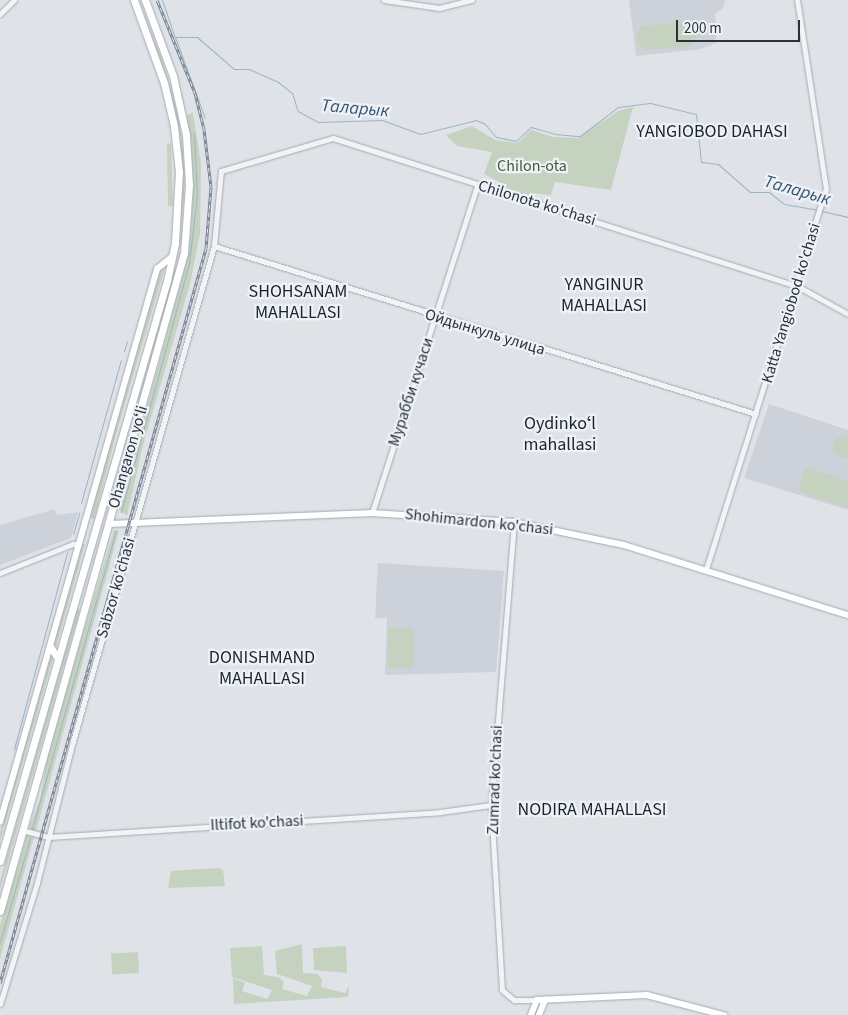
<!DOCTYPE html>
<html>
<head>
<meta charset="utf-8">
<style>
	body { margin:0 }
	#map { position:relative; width:848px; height:1015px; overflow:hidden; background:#dfe3e8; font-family:"Source Sans 3",sans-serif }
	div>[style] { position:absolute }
	.built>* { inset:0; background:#cdd2da }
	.green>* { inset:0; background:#c6d2c0; transform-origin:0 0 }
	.stream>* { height:1px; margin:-0.5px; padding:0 0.5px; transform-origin:0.5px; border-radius:0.5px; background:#9ab4c8 }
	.roads { filter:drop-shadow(0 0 1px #a4aab2) drop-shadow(0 0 1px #a4aab2) }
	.tertiary>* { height:5px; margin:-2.5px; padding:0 2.5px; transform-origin:2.5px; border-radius:2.5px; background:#f1f3f6 }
	.secondary>* { height:5.5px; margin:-2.75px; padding:0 2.75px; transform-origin:2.75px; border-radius:2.75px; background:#fff }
	.trunk>* { height:7px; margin:-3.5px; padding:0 3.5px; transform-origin:3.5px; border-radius:3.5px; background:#fff }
	.rail>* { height:3px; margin-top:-1.5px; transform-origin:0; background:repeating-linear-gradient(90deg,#eef2f6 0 4px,#788491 0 8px); box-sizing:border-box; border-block:1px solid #788491 }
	span { translate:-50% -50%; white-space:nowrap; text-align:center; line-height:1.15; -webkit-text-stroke:4.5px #eef2f6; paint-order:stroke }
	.park-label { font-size:16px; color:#3f5b35 }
	.street-label { font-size:16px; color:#28323f }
	.water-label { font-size:18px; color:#325473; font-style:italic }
	.neighbourhood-label { font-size:18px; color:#1a2330 }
	.scale { position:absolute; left:676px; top:20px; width:124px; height:22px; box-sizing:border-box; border:2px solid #28323f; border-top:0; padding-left:6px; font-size:15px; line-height:18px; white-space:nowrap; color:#28323f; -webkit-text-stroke:4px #eef2f6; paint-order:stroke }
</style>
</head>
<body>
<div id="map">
	<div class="built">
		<div style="clip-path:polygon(629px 0,726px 0,722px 9px,715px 13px,716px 43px,701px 49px,636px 56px)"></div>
		<div style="clip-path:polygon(769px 404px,848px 430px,848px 510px,744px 478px)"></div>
		<div style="clip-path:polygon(55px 509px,56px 515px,78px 512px,71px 538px,0 565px,0 525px)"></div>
		<div style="clip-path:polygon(378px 563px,504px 571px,496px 672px,385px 675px,387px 618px,375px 618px)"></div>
	</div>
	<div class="green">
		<div style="clip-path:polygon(137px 0,161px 57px,177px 111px,183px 149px,184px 196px,175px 270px,133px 422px,176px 258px,182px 184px,174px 111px,159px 58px)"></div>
		<div style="clip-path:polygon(687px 21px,697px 31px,695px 41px,687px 47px,646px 50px,638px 44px,636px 34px,642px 26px)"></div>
		<div style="clip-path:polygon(633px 107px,611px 190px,555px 182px,551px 195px,534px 193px,532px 198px,500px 187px,501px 183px,484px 174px,492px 152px,457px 146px,446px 135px,472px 126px,495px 140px,518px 143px,531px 130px,553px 137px,578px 138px,618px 111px)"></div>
		<div style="clip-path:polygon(193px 113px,201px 164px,200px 233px,190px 284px,143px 445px,127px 516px,119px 510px,186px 263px,191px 232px,193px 181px,187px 115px)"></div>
		<div style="clip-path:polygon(171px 143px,173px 206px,168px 206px,167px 144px)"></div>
		<div style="clip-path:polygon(165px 268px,118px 427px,94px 520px,89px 517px,160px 271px)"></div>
		<div style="clip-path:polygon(843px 436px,848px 437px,848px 459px,837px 456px,832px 448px,837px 438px)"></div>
		<div style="clip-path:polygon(806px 467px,848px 481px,848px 508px,798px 491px)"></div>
		<div style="clip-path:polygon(114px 530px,119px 531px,36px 831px,30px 829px,30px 825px,40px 799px,49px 747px)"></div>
		<div style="clip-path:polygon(82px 544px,85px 544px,56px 647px,53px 643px)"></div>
		<div style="clip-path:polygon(77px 609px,80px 610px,0 890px,0 881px)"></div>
		<div style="left:388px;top:628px;width:26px;height:40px"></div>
		<div style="clip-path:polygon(50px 655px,53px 658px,0 841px,0 832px)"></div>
		<div style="clip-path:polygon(27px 835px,34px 837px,0 959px,0 925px)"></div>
		<div style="clip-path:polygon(218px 868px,223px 870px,225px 886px,168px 888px,171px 871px)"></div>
		<div style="clip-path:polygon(302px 944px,303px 973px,317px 974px,322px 979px,321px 987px,345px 993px,349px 986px,348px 997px,234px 1004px,233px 978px,245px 983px,242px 991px,267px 999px,272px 990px,232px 977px,230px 948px,262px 946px,264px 975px,278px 977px,284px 982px,282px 989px,307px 996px,312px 986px,277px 974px,275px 951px)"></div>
		<div style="clip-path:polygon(346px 946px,347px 973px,314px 970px,313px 948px)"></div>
		<div style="left:138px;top:952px;width:21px;height:27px;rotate:87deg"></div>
	</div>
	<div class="stream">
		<div style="left:162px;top:0;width:39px;rotate:71deg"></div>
		<div style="left:175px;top:37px;width:22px"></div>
		<div style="left:197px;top:37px;width:49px;rotate:40.9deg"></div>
		<div style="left:234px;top:69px;width:15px"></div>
		<div style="left:249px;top:69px;width:32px;rotate:24deg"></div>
		<div style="left:278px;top:82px;width:18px;rotate:38deg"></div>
		<div style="left:292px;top:93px;width:19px;rotate:72deg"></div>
		<div style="left:298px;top:111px;width:23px;rotate:29deg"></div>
		<div style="left:318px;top:122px;width:64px;rotate:-1.8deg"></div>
		<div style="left:382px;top:120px;width:40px;rotate:20.2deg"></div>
		<div style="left:420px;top:134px;width:58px;rotate:-14deg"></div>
		<div style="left:476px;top:120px;width:10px;rotate:24deg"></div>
		<div style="left:485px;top:124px;width:17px;rotate:50deg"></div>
		<div style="left:496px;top:137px;width:20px;rotate:11deg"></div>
		<div style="left:516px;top:141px;width:21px;rotate:-43deg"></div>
		<div style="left:531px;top:127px;width:25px;rotate:16deg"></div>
		<div style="left:555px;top:134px;width:25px;rotate:5deg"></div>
		<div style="left:580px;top:136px;width:48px;rotate:-37.3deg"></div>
		<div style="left:618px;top:107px;width:32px;rotate:-7deg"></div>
		<div style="left:650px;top:103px;width:47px;rotate:13.4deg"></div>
		<div style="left:696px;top:114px;width:48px;rotate:84.1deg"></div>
		<div style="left:701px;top:162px;width:17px;rotate:7deg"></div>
		<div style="left:718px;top:164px;width:43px;rotate:41.2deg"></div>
		<div style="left:750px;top:192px;width:19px"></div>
		<div style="left:769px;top:192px;width:19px;rotate:39deg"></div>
		<div style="left:784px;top:204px;width:35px;rotate:10deg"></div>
		<div style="left:175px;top:37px;width:86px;rotate:69.7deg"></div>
		<div style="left:822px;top:211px;width:27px;rotate:13deg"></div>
		<div style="left:124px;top:351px;width:10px;rotate:-73deg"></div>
		<div style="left:81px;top:503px;width:148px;rotate:-74.4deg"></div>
		<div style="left:121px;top:512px;width:257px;rotate:-74.7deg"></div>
		<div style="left:189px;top:264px;width:69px;rotate:-83.4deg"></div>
		<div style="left:197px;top:195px;width:62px;rotate:-92.8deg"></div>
		<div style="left:73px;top:534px;width:22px;rotate:-74deg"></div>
		<div style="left:14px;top:749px;width:204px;rotate:-74.9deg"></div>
		<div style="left:32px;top:829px;width:310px;rotate:-74.3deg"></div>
		<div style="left:0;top:942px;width:108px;rotate:-73.9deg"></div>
	</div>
	<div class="roads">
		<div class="tertiary">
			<div style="left:384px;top:0;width:56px;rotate:8.3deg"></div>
			<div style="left:439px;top:8px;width:34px;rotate:-14deg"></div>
			<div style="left:0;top:14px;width:20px;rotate:-45deg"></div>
			<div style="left:214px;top:246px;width:567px;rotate:17.22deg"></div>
			<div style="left:372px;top:513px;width:344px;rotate:-72.2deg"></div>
			<div style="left:514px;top:522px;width:284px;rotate:94.6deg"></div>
			<div style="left:491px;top:805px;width:185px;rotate:86.6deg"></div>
			<div style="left:502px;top:990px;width:16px;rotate:40deg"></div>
			<div style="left:514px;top:1000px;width:23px"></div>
			<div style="left:706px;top:569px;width:398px;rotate:-72.5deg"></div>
			<div style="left:826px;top:189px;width:191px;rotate:-98.7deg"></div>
			<div style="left:0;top:573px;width:79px;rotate:-21.7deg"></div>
			<div style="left:73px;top:544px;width:6px;rotate:9deg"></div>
			<div style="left:22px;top:830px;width:27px;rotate:15deg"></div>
			<div style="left:48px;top:837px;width:393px;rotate:-3.6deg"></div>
			<div style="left:440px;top:812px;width:51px;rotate:-7.8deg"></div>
			<div style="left:0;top:1004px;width:127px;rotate:-73deg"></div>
			<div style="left:37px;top:883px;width:146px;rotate:-75.8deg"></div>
			<div style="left:73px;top:741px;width:515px;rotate:-74.1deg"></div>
			<div style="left:214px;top:246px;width:75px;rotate:-84.7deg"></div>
			<div style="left:221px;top:171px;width:117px;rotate:-16.4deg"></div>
			<div style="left:333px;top:138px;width:487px;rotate:17.7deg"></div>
			<div style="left:797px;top:286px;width:58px;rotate:28.8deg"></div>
		</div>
		<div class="secondary">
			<div style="left:109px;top:524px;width:263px;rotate:-2.4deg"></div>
			<div style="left:372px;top:513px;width:142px;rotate:3.6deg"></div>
			<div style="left:514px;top:522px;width:112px;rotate:11.8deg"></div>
			<div style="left:624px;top:545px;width:235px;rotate:17.4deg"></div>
			<div style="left:0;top:822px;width:575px;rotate:-74.15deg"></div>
			<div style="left:157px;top:269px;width:19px;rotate:-39deg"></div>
			<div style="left:531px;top:1015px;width:16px;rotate:-68deg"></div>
			<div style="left:537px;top:1000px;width:110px;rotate:-2.6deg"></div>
			<div style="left:647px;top:995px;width:80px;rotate:14.6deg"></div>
			<div style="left:539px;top:1015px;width:16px;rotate:-68deg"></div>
		</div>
		<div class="trunk">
			<div style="left:50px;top:646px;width:15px;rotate:58deg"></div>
			<div style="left:0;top:861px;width:604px;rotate:-73.94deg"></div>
			<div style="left:167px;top:281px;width:39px;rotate:-78deg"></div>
			<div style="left:175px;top:243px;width:71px;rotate:-86.8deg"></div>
			<div style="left:179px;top:172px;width:46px;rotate:-96.2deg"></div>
			<div style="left:174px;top:126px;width:44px;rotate:-103.1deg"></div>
			<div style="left:164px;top:83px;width:88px;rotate:-109.9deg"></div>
			<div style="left:0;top:911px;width:683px;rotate:-74.38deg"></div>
			<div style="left:184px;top:253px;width:68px;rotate:-85.8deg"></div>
			<div style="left:189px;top:185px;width:50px;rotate:-93.4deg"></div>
			<div style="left:186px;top:135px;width:60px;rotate:-102.4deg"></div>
			<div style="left:173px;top:76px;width:81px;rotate:-110.2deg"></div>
		</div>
	</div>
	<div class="rail">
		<div style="left:0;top:983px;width:763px;rotate:-74.34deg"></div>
		<div style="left:206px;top:248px;width:61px;rotate:-85.3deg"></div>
		<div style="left:211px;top:187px;width:58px;rotate:-96.9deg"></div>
		<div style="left:204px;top:129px;width:37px;rotate:-104deg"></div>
		<div style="left:195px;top:93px;width:100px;rotate:-112.2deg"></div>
	</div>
	<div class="park-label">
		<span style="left:532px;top:166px">Chilon-ota</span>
	</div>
	<div class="street-label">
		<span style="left:537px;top:203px;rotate:17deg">Chilonota ko'chasi</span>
		<span style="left:791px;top:303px;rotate:-73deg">Katta Yangiobod ko'chasi</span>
		<span style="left:485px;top:332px;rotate:17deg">Ойдынкуль улица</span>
		<span style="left:411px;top:392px;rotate:-72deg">Мурабби кучаси</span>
		<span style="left:128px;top:457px;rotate:-74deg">Ohangaron yoʻli</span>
		<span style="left:479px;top:522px;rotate:6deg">Shohimardon ko'chasi</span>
		<span style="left:116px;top:588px;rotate:-74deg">Sabzor ko'chasi</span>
		<span style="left:495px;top:780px;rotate:-88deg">Zumrad ko'chasi</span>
		<span style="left:257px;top:823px;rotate:-3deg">Iltifot ko'chasi</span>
	</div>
	<div class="water-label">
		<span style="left:355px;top:109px;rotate:5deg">Таларык</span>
		<span style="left:797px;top:191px;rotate:16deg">Таларык</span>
	</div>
	<div class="neighbourhood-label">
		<span style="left:712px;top:132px">YANGIOBOD DAHASI</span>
		<span style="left:604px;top:296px">YANGINUR<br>MAHALLASI</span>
		<span style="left:298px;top:303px">SHOHSANAM<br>MAHALLASI</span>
		<span style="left:560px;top:435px">Oydinkoʻl<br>mahallasi</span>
		<span style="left:262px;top:669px">DONISHMAND<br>MAHALLASI</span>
		<span style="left:592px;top:810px">NODIRA MAHALLASI</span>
	</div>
	<div class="scale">200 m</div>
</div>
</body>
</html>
